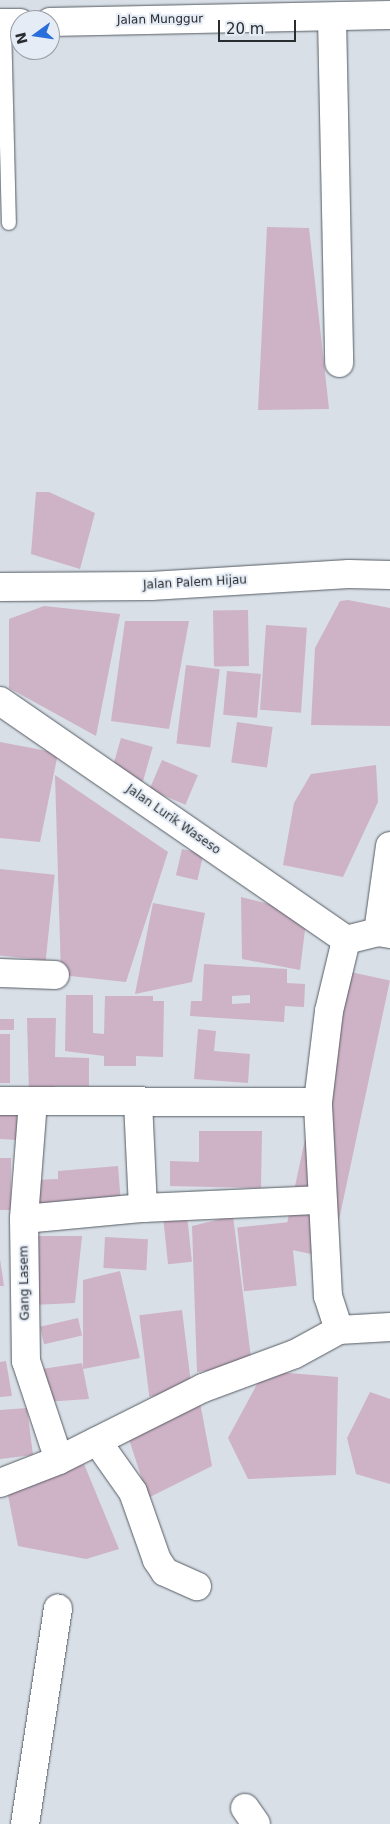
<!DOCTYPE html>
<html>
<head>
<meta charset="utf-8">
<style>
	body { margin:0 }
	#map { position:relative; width:390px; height:1824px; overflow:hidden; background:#d8dfe7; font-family:"DejaVu Sans",sans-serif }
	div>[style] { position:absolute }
	.building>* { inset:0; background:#ceb2c6; transform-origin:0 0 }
	.roads { filter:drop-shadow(0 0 1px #565c63) drop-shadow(0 0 1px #565c63) }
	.lane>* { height:14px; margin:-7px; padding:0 7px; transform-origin:7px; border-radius:7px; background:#fff }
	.street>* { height:28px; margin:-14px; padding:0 14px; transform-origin:14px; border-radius:14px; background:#fff }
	span { translate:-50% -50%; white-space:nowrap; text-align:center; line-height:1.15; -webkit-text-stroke:4px #e5ecf5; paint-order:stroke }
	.street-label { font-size:12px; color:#2a2d30 }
	.north { position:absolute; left:10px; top:10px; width:50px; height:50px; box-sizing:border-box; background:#e5ecf5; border:1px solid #9aa0a6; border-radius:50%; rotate:256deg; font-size:14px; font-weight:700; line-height:20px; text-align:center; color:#2a2d30 }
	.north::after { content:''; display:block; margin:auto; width:18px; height:22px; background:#296fdc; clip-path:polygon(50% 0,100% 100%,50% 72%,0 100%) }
	.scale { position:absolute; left:218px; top:20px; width:78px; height:22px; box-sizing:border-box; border:2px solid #2a2d30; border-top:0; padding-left:6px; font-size:15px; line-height:18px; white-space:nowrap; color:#2a2d30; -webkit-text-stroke:4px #e5ecf5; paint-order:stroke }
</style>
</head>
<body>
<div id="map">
	<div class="building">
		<div style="clip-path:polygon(267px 227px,309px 228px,329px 409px,258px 410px)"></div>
		<div style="clip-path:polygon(36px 492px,49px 492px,95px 513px,80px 569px,31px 554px)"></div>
		<div style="clip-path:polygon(348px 600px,390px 608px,390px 726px,311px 725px,315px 648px,340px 601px)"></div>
		<div style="clip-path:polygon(44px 606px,120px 614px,96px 736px,9px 688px,9px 619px)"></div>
		<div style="left:248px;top:610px;width:56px;height:35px;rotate:89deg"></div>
		<div style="clip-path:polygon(125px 621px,189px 621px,169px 729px,111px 721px)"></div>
		<div style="left:266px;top:625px;width:41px;height:85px;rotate:4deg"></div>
		<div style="left:186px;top:665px;width:34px;height:79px;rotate:7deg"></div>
		<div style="left:227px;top:671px;width:34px;height:44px;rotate:5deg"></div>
		<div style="left:237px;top:722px;width:36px;height:41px;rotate:8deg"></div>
		<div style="left:121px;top:738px;width:33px;height:36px;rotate:16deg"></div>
		<div style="clip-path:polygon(0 742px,58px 753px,40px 842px,0 838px)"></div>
		<div style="left:162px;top:760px;width:39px;height:32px;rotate:23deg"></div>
		<div style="clip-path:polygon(376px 765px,378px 802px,343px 877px,283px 865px,294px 803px,311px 774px)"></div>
		<div style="clip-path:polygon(55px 775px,168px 852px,126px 982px,61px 975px)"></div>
		<div style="left:182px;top:849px;width:22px;height:27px;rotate:13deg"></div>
		<div style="left:0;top:869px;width:55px;height:86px;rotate:6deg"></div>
		<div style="clip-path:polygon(241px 897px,307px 914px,300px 970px,242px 959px)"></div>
		<div style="clip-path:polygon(153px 903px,205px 913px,192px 982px,135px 994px)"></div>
		<div style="clip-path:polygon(evenodd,204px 964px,287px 969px,287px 983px,305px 984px,304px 1007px,285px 1006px,284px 1022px,190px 1016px,191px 1001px,202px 1001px,204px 964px,250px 995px,250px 1003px,232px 1004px,232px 996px,250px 995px)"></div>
		<div style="left:341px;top:970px;width:50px;height:284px;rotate:12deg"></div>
		<div style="clip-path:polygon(66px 995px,93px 995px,93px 1033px,104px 1034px,105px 996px,153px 996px,153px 1001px,164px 1001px,163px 1057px,136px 1056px,136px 1066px,104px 1066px,104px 1056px,65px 1051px)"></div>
		<div style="clip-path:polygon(27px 1018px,56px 1018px,55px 1057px,89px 1058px,89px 1086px,55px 1086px,54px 1094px,29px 1094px)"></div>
		<div style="left:0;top:1019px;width:14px;height:11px"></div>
		<div style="clip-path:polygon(198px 1029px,216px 1031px,214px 1051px,250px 1054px,248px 1083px,194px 1079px)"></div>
		<div style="left:0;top:1034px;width:10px;height:49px"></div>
		<div style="left:0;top:1109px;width:19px;height:30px;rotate:3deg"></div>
		<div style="clip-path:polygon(199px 1131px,262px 1131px,261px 1188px,170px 1186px,170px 1161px,199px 1162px)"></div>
		<div style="left:11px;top:1158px;width:52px;height:11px;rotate:90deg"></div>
		<div style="clip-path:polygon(118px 1166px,121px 1204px,36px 1211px,34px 1180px,58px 1179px,58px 1171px)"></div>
		<div style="left:187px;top:1215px;width:47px;height:24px;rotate:84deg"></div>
		<div style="clip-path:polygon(233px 1216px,252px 1365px,197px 1372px,192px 1226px)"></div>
		<div style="left:290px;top:1222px;width:64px;height:53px;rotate:84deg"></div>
		<div style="clip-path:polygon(27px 1236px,82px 1236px,75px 1303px,32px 1305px)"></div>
		<div style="left:105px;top:1237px;width:43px;height:31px;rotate:3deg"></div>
		<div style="clip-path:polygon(0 1259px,4px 1286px,0 1286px)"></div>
		<div style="clip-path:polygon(120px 1271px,140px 1358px,83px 1369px,89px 1399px,44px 1402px,35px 1370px,82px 1363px,83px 1369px,83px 1280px)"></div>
		<div style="left:182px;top:1310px;width:82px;height:43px;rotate:83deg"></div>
		<div style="left:78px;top:1318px;width:18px;height:39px;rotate:77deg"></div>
		<div style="clip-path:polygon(6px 1361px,12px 1396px,0 1397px,0 1362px)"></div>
		<div style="clip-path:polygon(264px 1371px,338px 1377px,336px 1475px,248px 1479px,228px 1438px)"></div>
		<div style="clip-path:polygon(198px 1392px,212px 1466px,148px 1498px,128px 1436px)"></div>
		<div style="clip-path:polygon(370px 1392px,390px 1399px,390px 1484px,356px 1474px,347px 1438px)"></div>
		<div style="clip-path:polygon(27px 1408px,33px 1455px,0 1459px,0 1410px)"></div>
		<div style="clip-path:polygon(84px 1464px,119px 1549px,86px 1559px,18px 1546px,7px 1490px)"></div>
	</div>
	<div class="roads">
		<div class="lane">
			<div style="left:4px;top:23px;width:200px;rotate:88.6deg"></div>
		</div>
		<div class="street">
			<div style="left:332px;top:18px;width:345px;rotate:88.8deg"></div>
			<div style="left:50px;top:22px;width:340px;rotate:-1.2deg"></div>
			<div style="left:0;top:23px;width:20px"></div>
			<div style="left:0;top:587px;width:151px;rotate:-0.4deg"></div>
			<div style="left:151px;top:586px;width:198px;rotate:-3.5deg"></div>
			<div style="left:349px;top:574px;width:41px;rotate:1.4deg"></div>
			<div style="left:0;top:701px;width:421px;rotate:34.6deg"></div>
			<div style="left:390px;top:846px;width:87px;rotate:97.9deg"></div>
			<div style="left:378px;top:932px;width:12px;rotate:9deg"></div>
			<div style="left:0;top:973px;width:55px;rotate:2.1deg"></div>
			<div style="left:0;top:1101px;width:318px;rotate:0.2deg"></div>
			<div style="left:33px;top:1101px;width:118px;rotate:94.4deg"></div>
			<div style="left:24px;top:1219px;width:142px;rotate:89.2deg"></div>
			<div style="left:26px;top:1361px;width:104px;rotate:71.6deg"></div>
			<div style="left:138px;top:1102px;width:106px;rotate:87.3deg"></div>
			<div style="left:143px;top:1208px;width:179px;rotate:-2.6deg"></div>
			<div style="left:24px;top:1219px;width:120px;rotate:-5.3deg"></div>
			<div style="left:339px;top:1330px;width:36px;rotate:-108deg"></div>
			<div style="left:328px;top:1296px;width:194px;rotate:-93deg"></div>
			<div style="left:318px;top:1102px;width:92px;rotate:-83.1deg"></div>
			<div style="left:329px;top:1011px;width:73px;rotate:-76.5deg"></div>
			<div style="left:346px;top:940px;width:33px;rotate:-14deg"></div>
			<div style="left:97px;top:1441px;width:62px;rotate:54.8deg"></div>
			<div style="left:133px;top:1492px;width:72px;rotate:70.6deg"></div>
			<div style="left:157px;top:1560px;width:14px;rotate:56deg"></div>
			<div style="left:165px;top:1572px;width:35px;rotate:24deg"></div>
			<div style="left:0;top:1483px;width:63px;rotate:-21.3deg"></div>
			<div style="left:59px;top:1460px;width:161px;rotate:-26.6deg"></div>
			<div style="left:203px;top:1388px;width:98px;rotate:-20.3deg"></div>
			<div style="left:295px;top:1354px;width:50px;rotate:-28.6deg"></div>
			<div style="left:339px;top:1330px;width:51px;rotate:-3.4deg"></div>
			<div style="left:245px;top:1808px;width:19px;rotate:55deg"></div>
			<div style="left:25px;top:1824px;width:218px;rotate:-81.3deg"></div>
		</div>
	</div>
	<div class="street-label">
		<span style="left:160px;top:20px;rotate:-1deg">Jalan Munggur</span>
		<span style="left:195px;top:583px;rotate:-3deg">Jalan Palem Hijau</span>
		<span style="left:173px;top:820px;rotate:35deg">Jalan Lurik Waseso</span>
		<span style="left:25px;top:1283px;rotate:-91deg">Gang Lasem</span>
	</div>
	<div class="north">N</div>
	<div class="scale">20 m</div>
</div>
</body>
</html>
